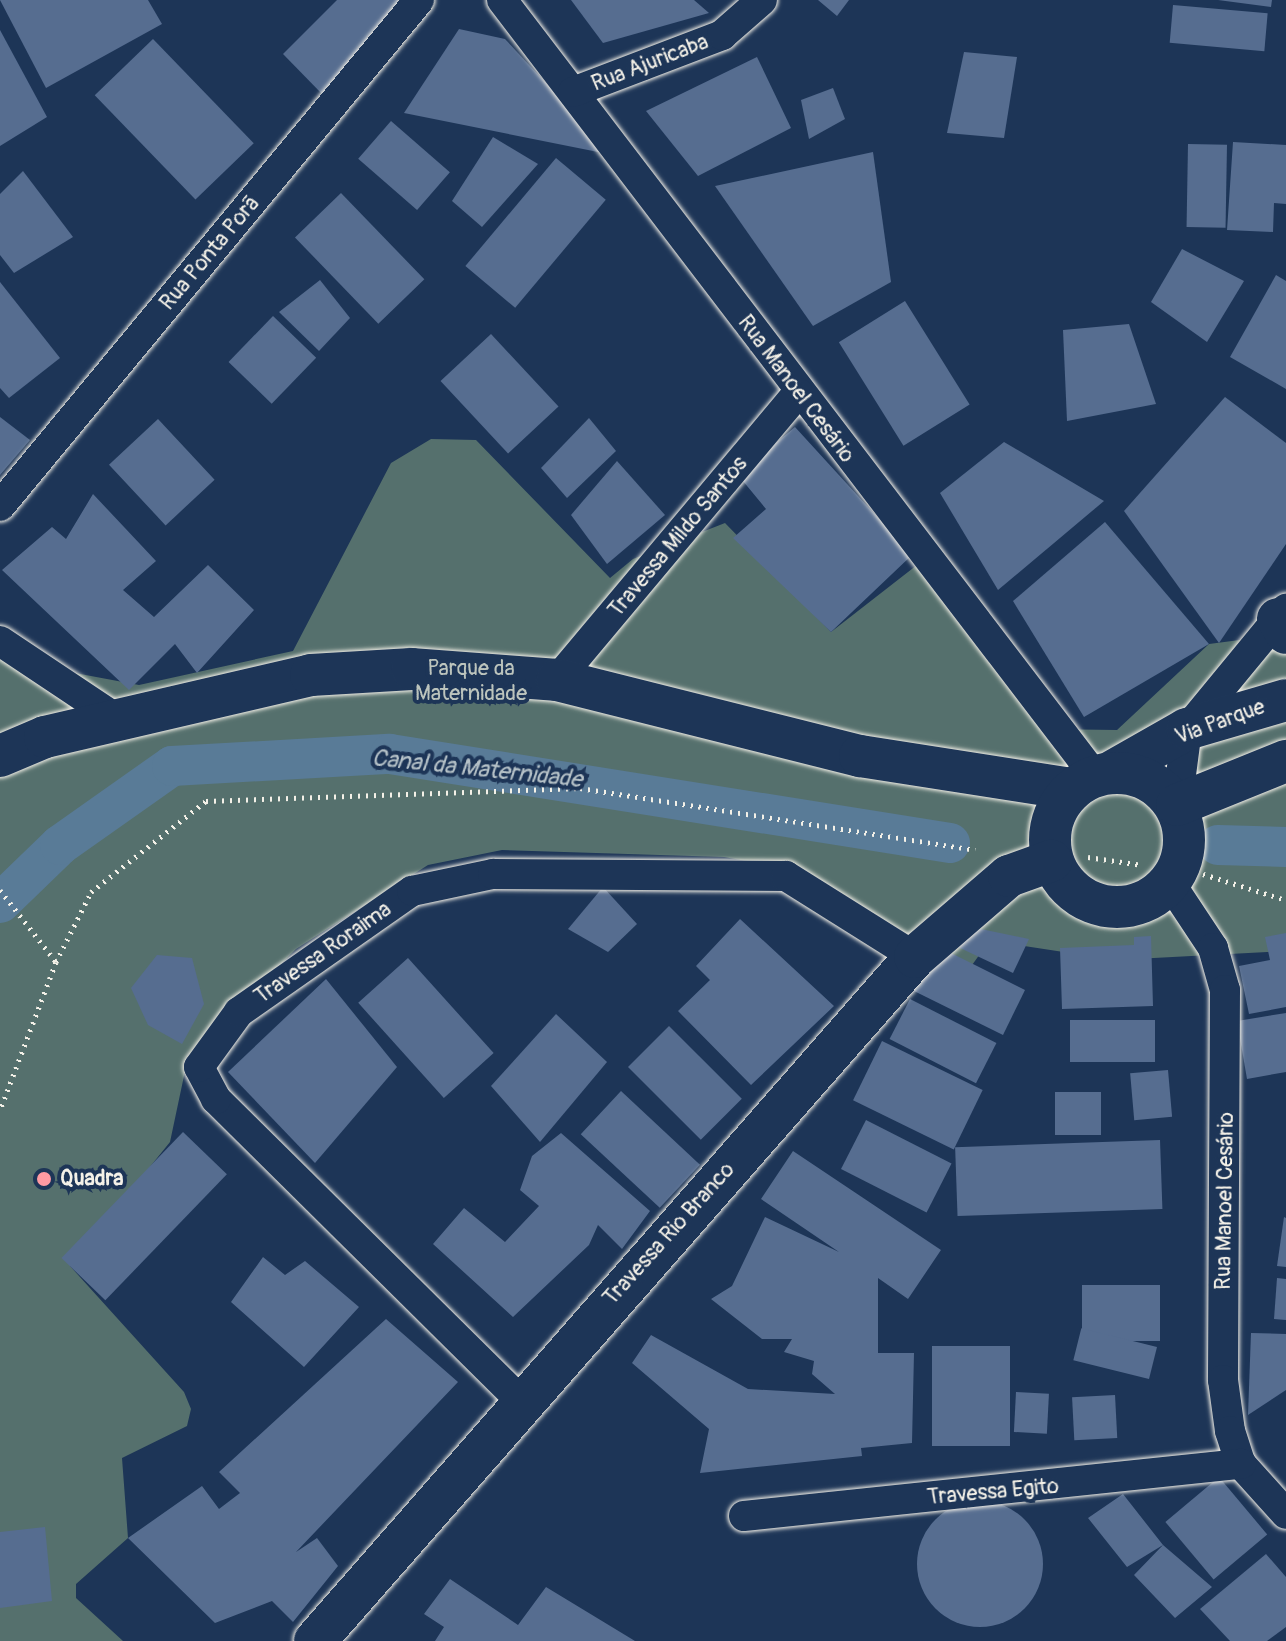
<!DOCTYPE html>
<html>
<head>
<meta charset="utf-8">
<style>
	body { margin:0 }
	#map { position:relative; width:1286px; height:1641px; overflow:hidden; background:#1d3557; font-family:Pangolin,sans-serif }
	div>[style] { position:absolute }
	.green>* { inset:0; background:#55706d }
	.canal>* { height:40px; margin:-20px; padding:0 20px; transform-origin:20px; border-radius:20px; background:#597b97 }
	.building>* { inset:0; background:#566d90; transform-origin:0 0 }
	.round { border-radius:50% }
	.path>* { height:5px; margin-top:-2.5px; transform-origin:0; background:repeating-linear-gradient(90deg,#f4f1e8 0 2px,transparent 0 8px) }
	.roads { filter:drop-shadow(0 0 2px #f4f1e8) drop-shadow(0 0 2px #f4f1e8) }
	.street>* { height:30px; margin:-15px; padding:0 15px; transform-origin:15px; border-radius:15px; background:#1d3557 }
	.secondary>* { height:42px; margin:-21px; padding:0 21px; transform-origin:21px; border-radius:21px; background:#1d3557 }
	.secondary>.ring { margin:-21px; padding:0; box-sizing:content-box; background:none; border:42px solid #1d3557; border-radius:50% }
	.dots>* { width:22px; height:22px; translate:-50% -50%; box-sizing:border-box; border:4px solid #1d3557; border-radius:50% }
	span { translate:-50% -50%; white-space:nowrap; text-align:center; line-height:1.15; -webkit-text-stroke:8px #1d3557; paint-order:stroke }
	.street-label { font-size:22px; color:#f4f1e8 }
	.park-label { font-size:22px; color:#bcc4bd }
	.poi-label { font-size:22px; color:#f4f1e8; font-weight:700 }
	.left { translate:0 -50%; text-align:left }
	.water-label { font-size:24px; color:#b6c2c8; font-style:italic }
</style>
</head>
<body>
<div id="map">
	<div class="green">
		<div style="clip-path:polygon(431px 439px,476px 440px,610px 578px,633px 559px,725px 523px,831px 632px,917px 565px,1043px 729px,1117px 730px,1209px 644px,1286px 634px,1286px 951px,1116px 960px,1004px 943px,985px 947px,962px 979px,791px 869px,724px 857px,502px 850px,428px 865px,296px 949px,188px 1057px,170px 1142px,70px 1266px,184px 1392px,191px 1409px,187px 1426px,122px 1458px,128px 1538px,76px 1584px,76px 1598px,123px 1641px,0 1641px,0 659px,139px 685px,293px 651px,391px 463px)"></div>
	</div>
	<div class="canal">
		<div style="left:1218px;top:845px;width:68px;rotate:1.7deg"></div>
		<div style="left:0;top:903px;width:83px;rotate:-44deg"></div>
		<div style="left:60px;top:845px;width:137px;rotate:-35.2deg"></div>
		<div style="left:172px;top:766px;width:218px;rotate:-3.2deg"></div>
		<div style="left:390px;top:754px;width:567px;rotate:9.03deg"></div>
	</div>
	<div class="building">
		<div style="clip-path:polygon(0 0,148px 0,162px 24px,46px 88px)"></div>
		<div style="clip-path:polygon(337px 0,407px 0,323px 95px,283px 54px)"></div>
		<div style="clip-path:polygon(571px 0,694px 0,709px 13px,603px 43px)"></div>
		<div style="clip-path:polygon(818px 0,849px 0,837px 16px)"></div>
		<div style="clip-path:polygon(1218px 0,1272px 0,1271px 7px)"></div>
		<div style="left:1173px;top:5px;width:95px;height:38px;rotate:5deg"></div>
		<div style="clip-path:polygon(459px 29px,505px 39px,613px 155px,404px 113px)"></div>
		<div style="clip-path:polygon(0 30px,47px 117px,0 146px)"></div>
		<div style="left:153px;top:39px;width:145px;height:81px;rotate:46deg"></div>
		<div style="clip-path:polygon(964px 52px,1017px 57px,1004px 138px,947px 133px)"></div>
		<div style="clip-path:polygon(757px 57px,791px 128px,698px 176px,646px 111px)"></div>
		<div style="clip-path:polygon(833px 88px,845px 119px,809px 139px,801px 100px)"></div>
		<div style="left:391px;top:121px;width:78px;height:50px;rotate:41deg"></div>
		<div style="clip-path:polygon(493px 137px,538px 164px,482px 227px,452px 201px)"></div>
		<div style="clip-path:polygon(1233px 142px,1286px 145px,1286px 204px,1274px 203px,1273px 232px,1227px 230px)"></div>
		<div style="left:1188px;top:144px;width:39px;height:83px;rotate:1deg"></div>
		<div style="clip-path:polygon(873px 152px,891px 282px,813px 326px,715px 186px)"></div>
		<div style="left:556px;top:158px;width:65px;height:141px;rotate:40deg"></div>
		<div style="clip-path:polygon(23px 171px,73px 237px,14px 273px,0 255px,0 194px)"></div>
		<div style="left:341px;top:193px;width:120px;height:64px;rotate:46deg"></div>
		<div style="clip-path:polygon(1182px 249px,1244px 281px,1207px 342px,1151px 302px)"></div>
		<div style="clip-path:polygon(1276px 275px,1286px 281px,1286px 389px,1230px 357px)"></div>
		<div style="clip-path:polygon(320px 280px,350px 318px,319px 351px,279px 312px)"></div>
		<div style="clip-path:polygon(0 282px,60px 358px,9px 398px,0 388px)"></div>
		<div style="left:905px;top:301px;width:122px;height:78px;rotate:58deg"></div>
		<div style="left:273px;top:316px;width:60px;height:64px;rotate:44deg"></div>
		<div style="clip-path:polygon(1129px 324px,1156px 404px,1067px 421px,1063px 330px)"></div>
		<div style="left:491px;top:334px;width:99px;height:69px;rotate:47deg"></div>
		<div style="clip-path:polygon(1225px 397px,1286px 443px,1286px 544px,1219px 643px,1124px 511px)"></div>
		<div style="clip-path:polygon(0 417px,30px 440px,0 475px)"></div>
		<div style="clip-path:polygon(589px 418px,616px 451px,567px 498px,541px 468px)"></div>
		<div style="left:158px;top:419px;width:83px;height:67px;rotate:47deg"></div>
		<div style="clip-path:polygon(795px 427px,912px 555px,831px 632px,733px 538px,766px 509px,738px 475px)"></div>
		<div style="clip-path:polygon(1004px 442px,1104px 501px,998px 590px,940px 493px)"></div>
		<div style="clip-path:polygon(617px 461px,665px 515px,607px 564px,571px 515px)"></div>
		<div style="clip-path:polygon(93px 494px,156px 561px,123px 590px,154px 617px,208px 565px,254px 610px,197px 673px,175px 644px,129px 690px,2px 570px,52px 527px,66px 539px)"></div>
		<div style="clip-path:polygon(1105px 522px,1209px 644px,1084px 717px,1013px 601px)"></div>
		<div style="clip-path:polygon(603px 887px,637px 924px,608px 952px,568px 929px)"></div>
		<div style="clip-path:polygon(740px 919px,834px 1006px,751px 1085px,678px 1011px,710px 980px,696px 966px)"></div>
		<div style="clip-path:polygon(976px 928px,1029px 939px,1013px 973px,958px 947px)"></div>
		<div style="clip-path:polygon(1286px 933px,1286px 1007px,1249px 1014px,1239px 966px,1270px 960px,1265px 937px)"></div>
		<div style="clip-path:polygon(1151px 936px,1153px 1006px,1062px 1009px,1060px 948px,1134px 945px,1134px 937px)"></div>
		<div style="clip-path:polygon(947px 951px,1025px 990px,1003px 1035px,912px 990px)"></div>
		<div style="clip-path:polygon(157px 955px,192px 958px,204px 1004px,182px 1044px,148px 1025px,131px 988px)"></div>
		<div style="left:408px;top:958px;width:128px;height:67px;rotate:48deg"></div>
		<div style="clip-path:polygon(326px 979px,397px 1067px,315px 1163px,228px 1072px)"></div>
		<div style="left:910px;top:999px;width:97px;height:45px;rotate:27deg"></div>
		<div style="clip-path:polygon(1286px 1013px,1286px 1072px,1247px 1079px,1237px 1021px)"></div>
		<div style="clip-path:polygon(556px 1014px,607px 1062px,540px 1142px,491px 1086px)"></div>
		<div style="left:1155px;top:1020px;width:42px;height:85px;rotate:90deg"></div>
		<div style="left:669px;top:1026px;width:103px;height:58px;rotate:45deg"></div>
		<div style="left:882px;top:1041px;width:112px;height:66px;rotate:26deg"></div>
		<div style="left:1168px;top:1070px;width:47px;height:38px;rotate:85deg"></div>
		<div style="left:621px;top:1091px;width:108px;height:59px;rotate:43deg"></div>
		<div style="left:1055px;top:1092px;width:46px;height:43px"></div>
		<div style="left:866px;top:1120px;width:96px;height:55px;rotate:27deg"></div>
		<div style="left:183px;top:1132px;width:61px;height:175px;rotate:44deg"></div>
		<div style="clip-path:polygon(561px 1133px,650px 1211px,622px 1249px,598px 1225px,589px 1245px,513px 1317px,433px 1244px,464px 1208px,505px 1242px,539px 1206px,520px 1190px,532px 1156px)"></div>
		<div style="left:1160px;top:1140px;width:69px;height:205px;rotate:88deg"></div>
		<div style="clip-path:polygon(793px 1151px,941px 1250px,908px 1299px,878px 1278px,878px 1353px,914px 1353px,912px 1443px,861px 1448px,862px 1456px,700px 1473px,709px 1429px,632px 1363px,651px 1335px,748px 1389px,835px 1394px,812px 1374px,814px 1361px,784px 1352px,792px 1339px,762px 1339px,711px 1299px,732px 1286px,765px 1217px,839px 1252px,761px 1199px)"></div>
		<div style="clip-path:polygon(1284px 1217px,1286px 1218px,1286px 1267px,1277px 1266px)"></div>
		<div style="clip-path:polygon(263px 1257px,285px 1275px,305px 1261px,359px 1307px,304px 1367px,231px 1302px)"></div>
		<div style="clip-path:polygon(1277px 1278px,1286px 1279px,1286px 1320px,1274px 1319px)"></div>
		<div style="left:1160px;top:1285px;width:56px;height:78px;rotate:90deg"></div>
		<div style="clip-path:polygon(386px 1319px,458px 1382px,296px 1552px,317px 1538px,338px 1566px,293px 1622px,272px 1601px,215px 1623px,128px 1538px,202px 1486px,219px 1509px,240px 1493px,219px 1472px)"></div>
		<div style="clip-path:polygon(1251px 1333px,1286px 1334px,1286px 1390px,1248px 1415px)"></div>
		<div style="left:1010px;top:1346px;width:100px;height:78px;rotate:90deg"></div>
		<div style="left:1157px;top:1347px;width:33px;height:78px;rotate:104deg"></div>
		<div style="left:1016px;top:1392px;width:33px;height:40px;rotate:3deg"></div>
		<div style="left:1115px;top:1395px;width:43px;height:43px;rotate:87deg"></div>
		<div style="left:1219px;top:1477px;width:75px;height:70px;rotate:50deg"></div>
		<div style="clip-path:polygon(1123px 1494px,1163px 1545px,1212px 1587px,1175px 1618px,1134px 1575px,1163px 1545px,1127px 1567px,1088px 1518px)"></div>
		<div class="round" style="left:917px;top:1501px;width:126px;height:126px"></div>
		<div style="clip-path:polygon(45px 1527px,52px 1601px,0 1608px,0 1532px)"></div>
		<div style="clip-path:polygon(1266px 1554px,1286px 1577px,1286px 1627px,1267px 1641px,1230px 1641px,1200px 1609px)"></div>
		<div style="clip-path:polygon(450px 1579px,518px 1625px,546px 1587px,635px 1641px,435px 1641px,444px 1627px,424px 1614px)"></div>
	</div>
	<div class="path">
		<div style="left:1088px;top:857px;width:55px;rotate:8.4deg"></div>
		<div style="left:1203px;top:874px;width:87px;rotate:17.4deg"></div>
		<div style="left:0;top:890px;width:91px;rotate:52.1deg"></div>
		<div style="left:56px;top:962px;width:158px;rotate:110.7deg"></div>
		<div style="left:56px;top:962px;width:78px;rotate:-63.4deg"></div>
		<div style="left:91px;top:892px;width:147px;rotate:-38.4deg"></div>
		<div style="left:206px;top:801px;width:374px;rotate:-2deg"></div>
		<div style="left:580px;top:788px;width:400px;rotate:8.9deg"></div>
	</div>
	<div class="roads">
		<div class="street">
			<div style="left:502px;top:0;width:975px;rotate:52.62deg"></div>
			<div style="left:573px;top:92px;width:160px;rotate:-20.9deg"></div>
			<div style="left:722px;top:35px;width:53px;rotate:-41.2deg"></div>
			<div style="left:0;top:506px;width:657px;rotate:-50.37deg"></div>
			<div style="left:0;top:641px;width:141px;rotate:33.7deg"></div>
			<div style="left:557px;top:680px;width:375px;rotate:-50deg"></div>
			<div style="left:1177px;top:805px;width:77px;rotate:-82.5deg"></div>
			<div style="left:1187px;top:729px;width:156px;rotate:-50.5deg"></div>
			<div style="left:1170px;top:883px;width:78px;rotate:56.5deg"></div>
			<div style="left:1213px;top:948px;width:44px;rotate:74.1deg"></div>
			<div style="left:1225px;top:990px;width:390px;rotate:90.3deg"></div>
			<div style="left:1223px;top:1380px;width:51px;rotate:82.2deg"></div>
			<div style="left:1230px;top:1431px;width:35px;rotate:72deg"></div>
			<div style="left:1241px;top:1464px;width:67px;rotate:48deg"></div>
			<div style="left:521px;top:1401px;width:429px;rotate:-135.3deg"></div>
			<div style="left:216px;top:1099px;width:36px;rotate:-118deg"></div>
			<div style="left:199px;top:1067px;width:68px;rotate:-54deg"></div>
			<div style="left:239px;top:1012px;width:211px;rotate:-35deg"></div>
			<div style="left:412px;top:891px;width:83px;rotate:-11.9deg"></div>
			<div style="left:493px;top:874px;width:293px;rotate:0.4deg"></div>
			<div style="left:786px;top:876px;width:152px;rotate:32.1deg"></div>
			<div style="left:744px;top:1516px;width:500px;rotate:-6deg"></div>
		</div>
		<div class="secondary">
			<div style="left:1278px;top:619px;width:16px;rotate:60deg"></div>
			<div style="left:0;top:756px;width:49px;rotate:-22.9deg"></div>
			<div style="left:45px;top:737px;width:273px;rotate:-13.1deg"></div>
			<div style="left:311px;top:675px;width:101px;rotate:-3.4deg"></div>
			<div style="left:412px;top:669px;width:145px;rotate:4.3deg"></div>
			<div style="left:557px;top:680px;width:312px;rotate:14.1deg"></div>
			<div style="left:860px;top:756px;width:214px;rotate:8.9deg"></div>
			<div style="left:1113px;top:771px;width:85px;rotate:-29.6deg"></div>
			<div style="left:1187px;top:729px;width:103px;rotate:-16.3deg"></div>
			<div class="ring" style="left:1050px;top:773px;width:92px;height:92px"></div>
			<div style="left:1177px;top:805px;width:118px;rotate:-22deg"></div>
			<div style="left:315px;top:1641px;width:910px;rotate:-48.74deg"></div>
			<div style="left:915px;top:957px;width:124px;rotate:-40.8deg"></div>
			<div style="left:1009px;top:876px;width:45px;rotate:-19.7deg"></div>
		</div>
	</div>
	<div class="dots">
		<div style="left:44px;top:1179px;background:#ff9aa2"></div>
	</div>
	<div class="street-label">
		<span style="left:650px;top:63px;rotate:-21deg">Rua Ajuricaba</span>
		<span style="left:210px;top:253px;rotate:-50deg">Rua Ponta Porã</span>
		<span style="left:796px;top:389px;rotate:53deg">Rua Manoel Cesário</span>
		<span style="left:678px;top:537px;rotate:-50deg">Travessa Mildo Santos</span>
		<span style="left:1220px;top:722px;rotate:-20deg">Via Parque</span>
		<span style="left:323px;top:953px;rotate:-35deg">Travessa Roraima</span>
		<span style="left:1225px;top:1201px;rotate:-89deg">Rua Manoel Cesário</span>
		<span style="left:669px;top:1234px;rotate:-48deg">Travessa Rio Branco</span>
		<span style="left:993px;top:1492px;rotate:-5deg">Travessa Egito</span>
	</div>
	<div class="park-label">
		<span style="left:471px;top:681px">Parque da<br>Maternidade</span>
	</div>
	<div class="poi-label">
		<span class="left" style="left:60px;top:1179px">Quadra</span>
	</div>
	<div class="water-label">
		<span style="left:477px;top:769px;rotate:6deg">Canal da Maternidade</span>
	</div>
</div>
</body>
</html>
